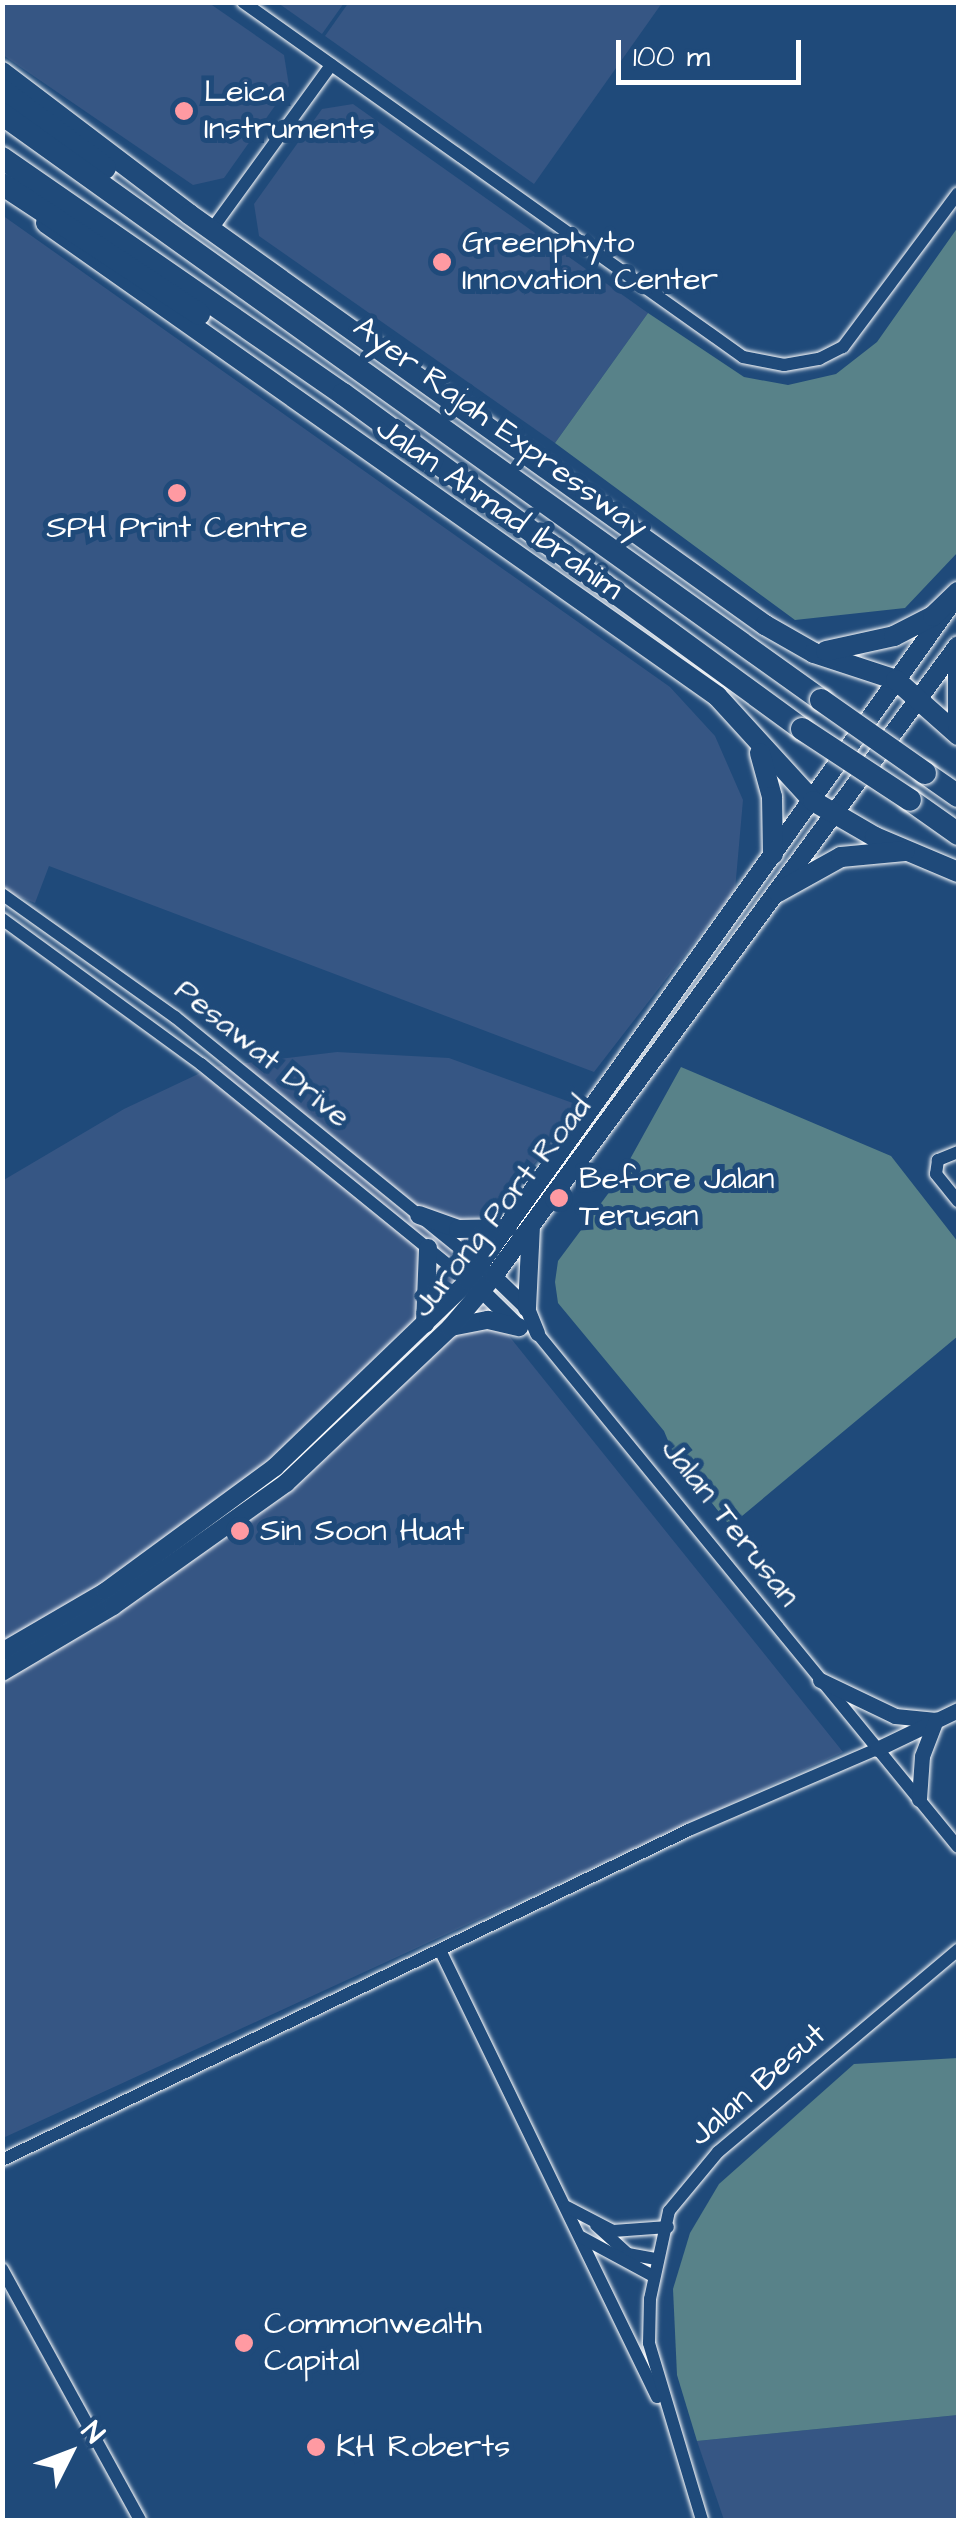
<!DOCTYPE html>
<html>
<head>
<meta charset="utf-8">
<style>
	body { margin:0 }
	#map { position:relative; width:961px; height:2523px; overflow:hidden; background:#1f4a7a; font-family:"Architects Daughter",sans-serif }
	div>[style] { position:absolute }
	.built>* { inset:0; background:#365684 }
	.green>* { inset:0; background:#588289 }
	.roads { filter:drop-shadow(0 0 2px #fff) drop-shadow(0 0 2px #fff) }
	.minor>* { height:12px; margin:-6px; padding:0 6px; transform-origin:6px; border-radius:6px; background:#1f4a7a }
	.tertiary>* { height:15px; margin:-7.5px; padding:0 7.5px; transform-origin:7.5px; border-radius:7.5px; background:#1f4a7a }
	.secondary>* { height:18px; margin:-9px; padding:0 9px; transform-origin:9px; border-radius:9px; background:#1f4a7a }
	.primary>* { height:20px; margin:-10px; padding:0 10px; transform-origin:10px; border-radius:10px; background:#1f4a7a }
	.motorway>* { height:22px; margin:-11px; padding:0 11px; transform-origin:11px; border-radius:11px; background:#1f4a7a }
	.bridges { filter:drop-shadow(0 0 2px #fff) drop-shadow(0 0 2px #fff) }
	.motorway-bridge>* { height:22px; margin:-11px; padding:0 11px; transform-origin:11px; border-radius:11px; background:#1f4a7a }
	.dots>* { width:28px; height:28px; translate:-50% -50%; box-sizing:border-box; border:5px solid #1f4a7a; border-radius:50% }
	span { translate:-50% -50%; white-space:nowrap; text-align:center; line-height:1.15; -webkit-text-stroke:10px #1f4a7a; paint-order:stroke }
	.poi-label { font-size:32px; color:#fff }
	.left { translate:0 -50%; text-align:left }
	.street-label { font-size:32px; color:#fff }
	.frame { position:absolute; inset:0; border:5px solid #fff; pointer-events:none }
	.north { position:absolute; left:20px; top:2403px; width:100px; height:100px; -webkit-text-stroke:8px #1f4a7a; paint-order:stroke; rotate:48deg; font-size:28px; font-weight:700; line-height:40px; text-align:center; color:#fff }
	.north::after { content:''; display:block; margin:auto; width:35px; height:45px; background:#fff; clip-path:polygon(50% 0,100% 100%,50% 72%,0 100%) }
	.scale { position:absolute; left:616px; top:40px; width:185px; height:45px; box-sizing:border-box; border:5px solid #fff; border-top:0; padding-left:12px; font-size:30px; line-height:35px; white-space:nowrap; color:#fff; -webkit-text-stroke:8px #1f4a7a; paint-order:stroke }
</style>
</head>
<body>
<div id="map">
	<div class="built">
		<div style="clip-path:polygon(3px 2px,209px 3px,284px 55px,289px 86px,224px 178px,193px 185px,3px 55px)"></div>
		<div style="clip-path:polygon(349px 2px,662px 2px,662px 3px,534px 184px,325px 36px)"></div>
		<div style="clip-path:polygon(278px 3px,344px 3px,322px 34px)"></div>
		<div style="clip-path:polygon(353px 104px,648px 313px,555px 443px,259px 236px,254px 204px,322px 109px)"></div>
		<div style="clip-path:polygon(2px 215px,670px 687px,715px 736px,743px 800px,735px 890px,594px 1072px,49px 866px,35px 903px,3px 890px)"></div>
		<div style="clip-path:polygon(337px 1052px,449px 1058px,581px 1106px,452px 1265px,843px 1752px,3px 2138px,2px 1181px,124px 1109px,213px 1067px)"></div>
		<div style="clip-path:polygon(958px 2415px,958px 2520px,724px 2520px,697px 2441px)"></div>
	</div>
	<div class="green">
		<div style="clip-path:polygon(958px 227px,958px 552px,905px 608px,795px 620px,555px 443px,648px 313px,744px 377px,788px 385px,836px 374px,877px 342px)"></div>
		<div style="clip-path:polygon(681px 1067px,891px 1156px,958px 1242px,958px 1336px,730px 1526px,674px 1455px,664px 1431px,558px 1303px,555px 1282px,558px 1261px,619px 1179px)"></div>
		<div style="clip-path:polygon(958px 2058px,958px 2415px,697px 2441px,677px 2375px,673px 2289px,690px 2233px,719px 2184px,854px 2064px)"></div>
	</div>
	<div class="roads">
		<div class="minor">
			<div style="left:243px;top:2px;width:613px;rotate:35.37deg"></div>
			<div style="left:743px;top:357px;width:42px;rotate:11deg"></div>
			<div style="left:784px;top:365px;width:36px;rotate:-10deg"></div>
			<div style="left:819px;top:359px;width:27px;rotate:-27deg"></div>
			<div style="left:843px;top:347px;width:192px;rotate:-53.2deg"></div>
			<div style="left:212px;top:229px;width:203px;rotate:-54deg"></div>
			<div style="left:2px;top:894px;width:212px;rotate:35.4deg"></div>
			<div style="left:175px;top:1017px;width:411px;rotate:39.1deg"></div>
			<div style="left:2px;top:919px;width:246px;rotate:36.1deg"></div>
			<div style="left:201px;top:1064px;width:349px;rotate:39.1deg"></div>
			<div style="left:958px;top:1152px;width:22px;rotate:158deg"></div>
			<div style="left:938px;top:1160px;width:14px;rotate:98deg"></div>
			<div style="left:936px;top:1174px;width:35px;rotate:51deg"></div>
			<div style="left:537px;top:1333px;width:664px;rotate:50.68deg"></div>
			<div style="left:440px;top:1950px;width:497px;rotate:64.1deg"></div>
			<div style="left:2px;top:2160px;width:764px;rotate:-25.66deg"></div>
			<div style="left:691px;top:1829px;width:202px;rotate:-23.3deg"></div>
			<div style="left:567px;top:2207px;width:52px;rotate:27.6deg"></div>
			<div style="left:613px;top:2231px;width:55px;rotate:-4.2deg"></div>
			<div style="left:596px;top:2225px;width:43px;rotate:42.2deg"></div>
			<div style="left:628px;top:2254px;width:29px;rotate:10deg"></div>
			<div style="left:581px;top:2237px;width:82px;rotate:28.4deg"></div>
			<div style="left:2px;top:2269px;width:286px;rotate:61.2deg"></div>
			<div style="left:702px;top:2520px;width:185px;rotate:-106.7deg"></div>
			<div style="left:649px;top:2343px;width:44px;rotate:-88.7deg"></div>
			<div style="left:650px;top:2299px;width:90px;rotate:-77.8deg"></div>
			<div style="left:669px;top:2211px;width:77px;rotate:-50.3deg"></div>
			<div style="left:718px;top:2152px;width:314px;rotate:-40.1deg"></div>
		</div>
		<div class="tertiary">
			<div style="left:494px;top:1276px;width:46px;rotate:44.1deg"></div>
			<div style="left:527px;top:1308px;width:27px;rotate:68deg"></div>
			<div style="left:482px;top:1291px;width:52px;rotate:44.2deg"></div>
			<div style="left:820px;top:1680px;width:83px;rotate:25.6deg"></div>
			<div style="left:895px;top:1716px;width:41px;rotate:5.6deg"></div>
			<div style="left:877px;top:1749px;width:90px;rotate:-25.7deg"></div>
			<div style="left:919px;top:1799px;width:43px;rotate:-86deg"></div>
			<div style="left:922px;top:1756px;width:39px;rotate:-69deg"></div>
		</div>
		<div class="secondary">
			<div style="left:419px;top:1215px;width:41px;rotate:19.7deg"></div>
			<div style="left:458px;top:1229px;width:50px;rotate:-1.1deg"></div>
			<div style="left:527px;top:1308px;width:81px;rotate:-87.2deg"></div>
			<div style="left:425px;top:1324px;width:76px;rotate:-87.7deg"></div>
			<div style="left:451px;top:1327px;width:38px;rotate:-11deg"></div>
			<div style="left:488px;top:1320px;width:32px;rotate:13deg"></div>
			<div style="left:2px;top:1652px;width:119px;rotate:-30.2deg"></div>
			<div style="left:105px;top:1592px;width:211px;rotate:-36.3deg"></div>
			<div style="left:275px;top:1467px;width:268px;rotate:-43.9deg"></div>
			<div style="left:468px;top:1281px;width:828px;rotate:-54.49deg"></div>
			<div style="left:2px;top:1672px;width:129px;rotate:-30.7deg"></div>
			<div style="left:113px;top:1606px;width:212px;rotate:-35.4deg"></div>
			<div style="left:286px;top:1483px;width:226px;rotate:-43.4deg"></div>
			<div style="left:450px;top:1328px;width:68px;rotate:-49.8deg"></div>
			<div style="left:494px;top:1276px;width:783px;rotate:-53.67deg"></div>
		</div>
		<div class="primary">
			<div style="left:2px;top:72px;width:235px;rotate:37.2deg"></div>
			<div style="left:189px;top:214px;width:708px;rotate:35.51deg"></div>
			<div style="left:765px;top:625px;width:56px;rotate:29.7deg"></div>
			<div style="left:814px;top:653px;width:86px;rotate:18.2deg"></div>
			<div style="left:896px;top:680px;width:83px;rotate:41.6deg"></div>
			<div style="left:46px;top:223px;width:821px;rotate:35.18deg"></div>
			<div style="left:717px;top:696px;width:142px;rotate:47.6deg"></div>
			<div style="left:813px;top:801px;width:72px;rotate:30.1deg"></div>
			<div style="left:875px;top:837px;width:90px;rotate:22.9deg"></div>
			<div style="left:826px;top:651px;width:70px;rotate:-12.4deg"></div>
			<div style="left:894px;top:636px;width:44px;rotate:-27.1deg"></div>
			<div style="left:933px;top:616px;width:35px;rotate:-44deg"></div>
			<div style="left:958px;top:660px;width:66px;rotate:90deg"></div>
			<div style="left:760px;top:753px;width:46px;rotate:74.7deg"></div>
			<div style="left:772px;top:797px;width:57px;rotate:89deg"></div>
			<div style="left:778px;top:892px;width:72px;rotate:-29.1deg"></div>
			<div style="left:841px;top:857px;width:64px;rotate:-5.4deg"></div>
		</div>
		<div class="motorway">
			<div style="left:2px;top:90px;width:129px;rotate:37.1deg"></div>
			<div style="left:2px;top:114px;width:1007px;rotate:35.58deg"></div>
			<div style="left:2px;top:158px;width:415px;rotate:34.7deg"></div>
			<div style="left:343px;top:394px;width:568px;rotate:36.12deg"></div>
			<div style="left:2px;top:184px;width:236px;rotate:33.4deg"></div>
			<div style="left:925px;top:773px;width:40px;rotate:34.9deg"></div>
			<div style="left:910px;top:800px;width:59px;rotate:35.3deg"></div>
		</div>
	</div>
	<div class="bridges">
		<div class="motorway-bridge">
			<div style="left:821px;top:700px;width:127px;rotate:35.1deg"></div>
			<div style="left:802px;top:729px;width:129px;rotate:33.3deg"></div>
		</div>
	</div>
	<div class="dots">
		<div style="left:184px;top:111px;background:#ff9aa2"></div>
		<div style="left:442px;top:262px;background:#ff9aa2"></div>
		<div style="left:177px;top:493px;background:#ff9aa2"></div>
		<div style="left:559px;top:1198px;background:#ff9aa2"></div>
		<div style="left:240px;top:1531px;background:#ff9aa2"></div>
		<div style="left:244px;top:2343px;background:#ff9aa2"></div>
		<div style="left:316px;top:2447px;background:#ff9aa2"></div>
	</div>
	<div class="poi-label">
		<span class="left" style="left:204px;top:111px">Leica<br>Instruments</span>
		<span class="left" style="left:462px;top:262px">Greenphyto<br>Innovation Center</span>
		<span style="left:177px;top:528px">SPH Print Centre</span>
		<span class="left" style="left:579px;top:1198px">Before Jalan<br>Terusan</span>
		<span class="left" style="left:260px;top:1531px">Sin Soon Huat</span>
		<span class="left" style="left:264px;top:2343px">Commonwealth<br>Capital</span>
		<span class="left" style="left:336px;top:2447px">KH Roberts</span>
	</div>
	<div class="street-label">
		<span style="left:500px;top:428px;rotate:36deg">Ayer Rajah Expressway</span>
		<span style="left:499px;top:509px;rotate:35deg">Jalan Ahmad Ibrahim</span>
		<span style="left:262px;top:1054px;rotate:39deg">Pesawat Drive</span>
		<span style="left:502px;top:1207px;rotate:-52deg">Jurong Port Road</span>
		<span style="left:730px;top:1523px;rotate:52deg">Jalan Terusan</span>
		<span style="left:758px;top:2085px;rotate:-41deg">Jalan Besut</span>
	</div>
	<div class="frame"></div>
	<div class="north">N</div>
	<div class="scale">100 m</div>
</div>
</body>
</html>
